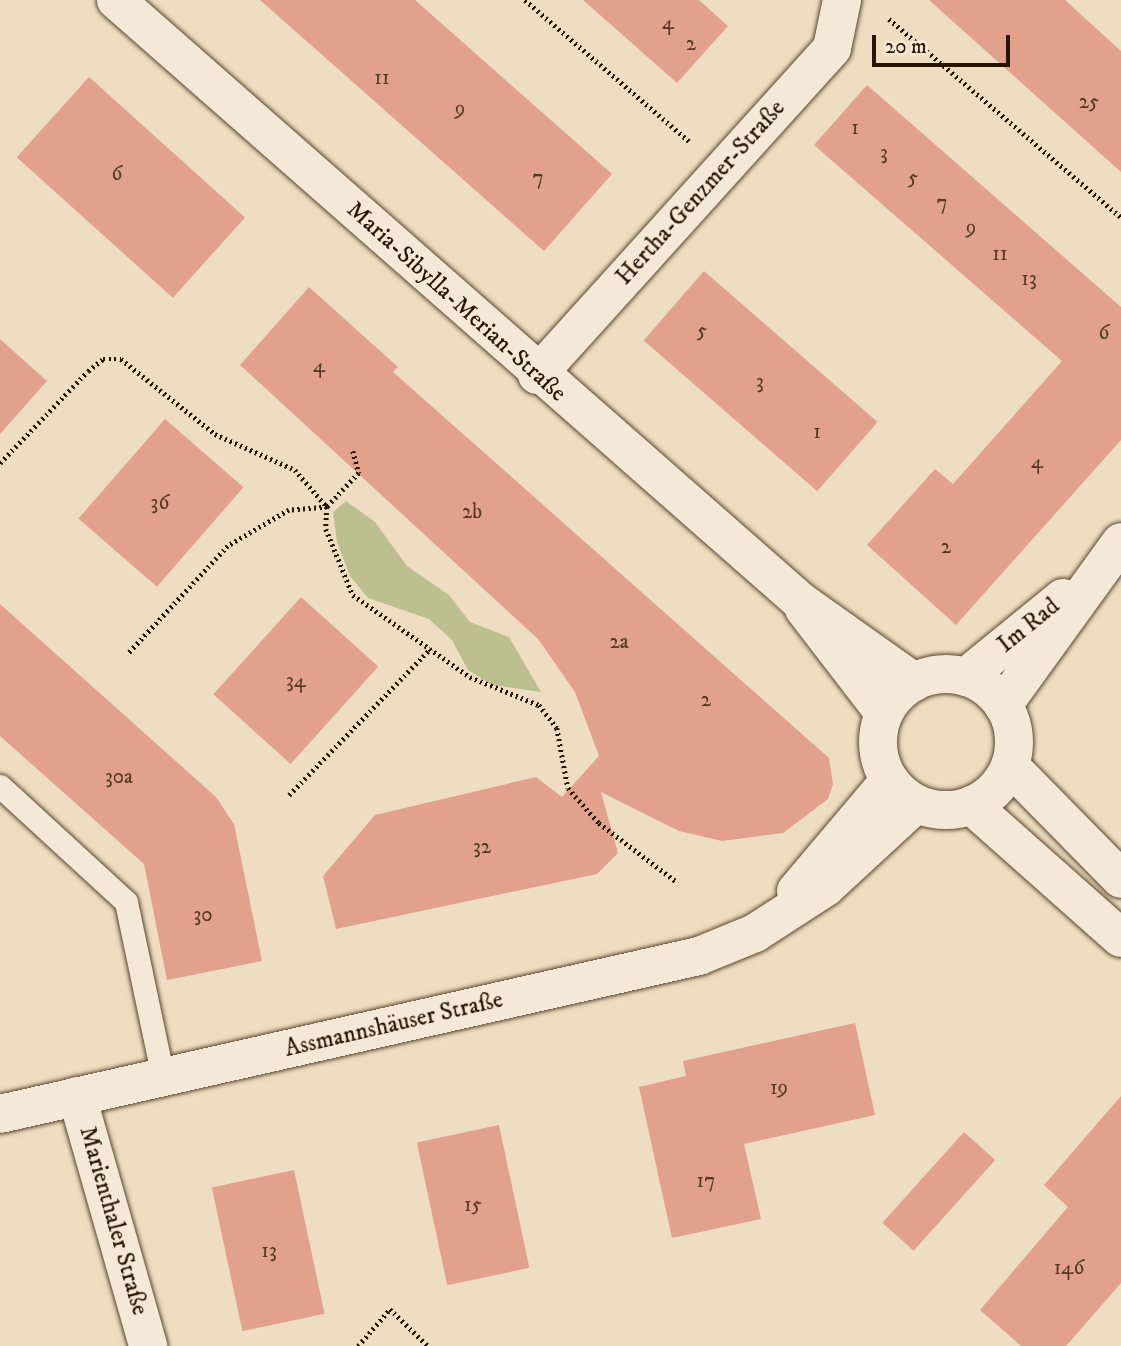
<!DOCTYPE html>
<html>
<head>
<meta charset="utf-8">
<style>
	body { margin:0 }
	#map { position:relative; width:1121px; height:1346px; overflow:hidden; background:#eeddc1; font-family:"IM FELL DW Pica",serif }
	div>[style] { position:absolute }
	.green>* { inset:0; background:#bcc090 }
	.building>* { inset:0; background:#e2a18c; transform-origin:0 0 }
	.path>* { height:4.5px; margin-top:-2.25px; transform-origin:0; background:repeating-linear-gradient(90deg,#261600 0 2px,transparent 0 5.5px) }
	.roads { filter:drop-shadow(0 0 2px #584830) drop-shadow(0 0 2px #584830) }
	.service>* { height:23px; margin:-11.5px; padding:0 11.5px; transform-origin:11.5px; border-radius:11.5px; background:#f4e9d7 }
	.minor>* { height:38px; margin:-19px; padding:0 19px; transform-origin:19px; border-radius:19px; background:#f4e9d7 }
	.minor>.ring { margin:-19px; padding:0; box-sizing:content-box; background:none; border:38px solid #f4e9d7; border-radius:50% }
	span { translate:-50% -50%; white-space:nowrap; text-align:center; line-height:1.15; -webkit-text-stroke:7px #f4e9d7; paint-order:stroke }
	.number-label { font-size:21px; color:#553923 }
	.number-label span { -webkit-text-stroke-width:0 }
	.street-label { font-size:24px; color:#261600 }
	.scale { position:absolute; left:872px; top:35px; width:138px; height:32px; box-sizing:border-box; border:4px solid #261600; border-top:0; padding-left:9px; font-size:21px; line-height:24px; white-space:nowrap; color:#261600; -webkit-text-stroke:5px #f4e9d7; paint-order:stroke }
</style>
</head>
<body>
<div id="map">
	<div class="green">
		<div style="clip-path:polygon(346px 501px,375px 522px,407px 566px,449px 595px,470px 622px,509px 637px,541px 692px,492px 685px,468px 670px,452px 640px,429px 619px,368px 598px,350px 576px,337px 542px,333px 512px)"></div>
	</div>
	<div class="building">
		<div style="clip-path:polygon(260px 0,415px 0,612px 174px,544px 251px)"></div>
		<div style="clip-path:polygon(583px 0,699px 0,728px 26px,677px 83px)"></div>
		<div style="clip-path:polygon(929px 0,1065px 0,1121px 51px,1121px 172px)"></div>
		<div style="left:89px;top:77px;width:210px;height:108px;rotate:42deg"></div>
		<div style="clip-path:polygon(867px 85px,1121px 307px,1121px 440px,956px 625px,867px 545px,935px 469px,953px 484px,1062px 361px,814px 145px)"></div>
		<div style="left:704px;top:271px;width:230px;height:92px;rotate:41deg"></div>
		<div style="clip-path:polygon(309px 287px,398px 367px,393px 372px,829px 758px,833px 784px,828px 799px,783px 833px,722px 841px,679px 831px,601px 792px,618px 853px,597px 874px,336px 929px,323px 876px,375px 815px,536px 777px,562px 797px,599px 756px,575px 692px,538px 639px,240px 365px)"></div>
		<div style="clip-path:polygon(0 339px,47px 381px,0 434px)"></div>
		<div style="left:165px;top:419px;width:104px;height:132px;rotate:41deg"></div>
		<div style="left:301px;top:597px;width:104px;height:131px;rotate:42deg"></div>
		<div style="clip-path:polygon(0 604px,216px 797px,234px 824px,262px 961px,167px 980px,144px 864px,0 736px)"></div>
		<div style="clip-path:polygon(855px 1023px,875px 1115px,744px 1144px,761px 1219px,672px 1238px,639px 1087px,686px 1076px,683px 1061px)"></div>
		<div style="clip-path:polygon(1121px 1096px,1121px 1283px,1066px 1346px,1021px 1346px,980px 1310px,1068px 1207px,1044px 1185px)"></div>
		<div style="left:499px;top:1125px;width:146px;height:84px;rotate:78deg"></div>
		<div style="left:964px;top:1132px;width:42px;height:122px;rotate:42deg"></div>
		<div style="left:294px;top:1170px;width:147px;height:84px;rotate:78deg"></div>
	</div>
	<div class="path">
		<div style="left:525px;top:0;width:218px;rotate:40.7deg"></div>
		<div style="left:889px;top:19px;width:305px;rotate:40.5deg"></div>
		<div style="left:353px;top:451px;width:23px;rotate:75deg"></div>
		<div style="left:359px;top:473px;width:47px;rotate:133.3deg"></div>
		<div style="left:327px;top:507px;width:22px;rotate:93deg"></div>
		<div style="left:326px;top:529px;width:71px;rotate:67.8deg"></div>
		<div style="left:353px;top:595px;width:143px;rotate:35deg"></div>
		<div style="left:470px;top:677px;width:74px;rotate:22.1deg"></div>
		<div style="left:539px;top:705px;width:29px;rotate:52deg"></div>
		<div style="left:557px;top:728px;width:61px;rotate:79.6deg"></div>
		<div style="left:568px;top:788px;width:47px;rotate:48.5deg"></div>
		<div style="left:599px;top:823px;width:99px;rotate:37.2deg"></div>
		<div style="left:0;top:463px;width:127px;rotate:-46.3deg"></div>
		<div style="left:88px;top:371px;width:19px;rotate:-39deg"></div>
		<div style="left:103px;top:359px;width:18px"></div>
		<div style="left:121px;top:359px;width:120px;rotate:38.6deg"></div>
		<div style="left:215px;top:434px;width:88px;rotate:24.2deg"></div>
		<div style="left:295px;top:470px;width:49px;rotate:49.1deg"></div>
		<div style="left:327px;top:507px;width:38px;rotate:175deg"></div>
		<div style="left:289px;top:510px;width:71px;rotate:149.5deg"></div>
		<div style="left:228px;top:546px;width:146px;rotate:132.8deg"></div>
		<div style="left:289px;top:795px;width:204px;rotate:-46deg"></div>
		<div style="left:358px;top:1346px;width:49px;rotate:-49.1deg"></div>
		<div style="left:390px;top:1309px;width:53px;rotate:44.2deg"></div>
	</div>
	<div class="roads">
		<div class="service">
			<div style="left:0;top:786px;width:171px;rotate:42.6deg"></div>
			<div style="left:126px;top:902px;width:179px;rotate:78.1deg"></div>
		</div>
		<div class="minor">
			<div style="left:116px;top:0;width:911px;rotate:41.3deg"></div>
			<div style="left:800px;top:601px;width:140px;rotate:35.4deg"></div>
			<div style="left:537px;top:375px;width:440px;rotate:-47.9deg"></div>
			<div style="left:832px;top:48px;width:49px;rotate:-78.2deg"></div>
			<div style="left:804px;top:609px;width:131px;rotate:52.4deg"></div>
			<div class="ring" style="left:878px;top:674px;width:98px;height:98px"></div>
			<div style="left:966px;top:677px;width:125px;rotate:-39.2deg"></div>
			<div style="left:1003px;top:705px;width:201px;rotate:-54.1deg"></div>
			<div style="left:1010px;top:766px;width:158px;rotate:45.5deg"></div>
			<div style="left:971px;top:805px;width:200px;rotate:41.6deg"></div>
			<div style="left:796px;top:891px;width:144px;rotate:-49.8deg"></div>
			<div style="left:77px;top:1096px;width:260px;rotate:74.1deg"></div>
			<div style="left:0;top:1114px;width:717px;rotate:-12.74deg"></div>
			<div style="left:699px;top:956px;width:61px;rotate:-22.3deg"></div>
			<div style="left:755px;top:933px;width:85px;rotate:-32.9deg"></div>
			<div style="left:826px;top:887px;width:122px;rotate:-42.7deg"></div>
		</div>
	</div>
	<div class="number-label">
		<span style="left:668px;top:23px">4</span>
		<span style="left:691px;top:44px">2</span>
		<span style="left:382px;top:78px">11</span>
		<span style="left:1089px;top:102px">25</span>
		<span style="left:460px;top:109px">9</span>
		<span style="left:855px;top:128px">1</span>
		<span style="left:884px;top:153px">3</span>
		<span style="left:117px;top:174px">6</span>
		<span style="left:538px;top:178px">7</span>
		<span style="left:913px;top:178px">5</span>
		<span style="left:942px;top:203px">7</span>
		<span style="left:971px;top:228px">9</span>
		<span style="left:1000px;top:254px">11</span>
		<span style="left:1029px;top:279px">13</span>
		<span style="left:702px;top:331px">5</span>
		<span style="left:1104px;top:333px">6</span>
		<span style="left:319px;top:366px">4</span>
		<span style="left:760px;top:382px">3</span>
		<span style="left:817px;top:432px">1</span>
		<span style="left:1037px;top:462px">4</span>
		<span style="left:160px;top:503px">36</span>
		<span style="left:472px;top:512px">2b</span>
		<span style="left:946px;top:547px">2</span>
		<span style="left:619px;top:642px">2a</span>
		<span style="left:296px;top:681px">34</span>
		<span style="left:706px;top:700px">2</span>
		<span style="left:119px;top:777px">30a</span>
		<span style="left:482px;top:847px">32</span>
		<span style="left:203px;top:915px">30</span>
		<span style="left:779px;top:1088px">19</span>
		<span style="left:706px;top:1181px">17</span>
		<span style="left:473px;top:1205px">15</span>
		<span style="left:269px;top:1251px">13</span>
		<span style="left:1069px;top:1268px">146</span>
	</div>
	<div class="street-label">
		<span style="left:701px;top:193px;rotate:-48deg">Hertha-Genzmer-Straße</span>
		<span style="left:456px;top:302px;rotate:42deg">Maria-Sibylla-Merian-Straße</span>
		<span style="left:1029px;top:626px;rotate:-39deg">Im Rad</span>
		<span style="left:394px;top:1025px;rotate:-13deg">Assmannshäuser Straße</span>
		<span style="left:113px;top:1221px;rotate:74deg">Marienthaler Straße</span>
	</div>
	<div class="scale">20 m</div>
</div>
</body>
</html>
